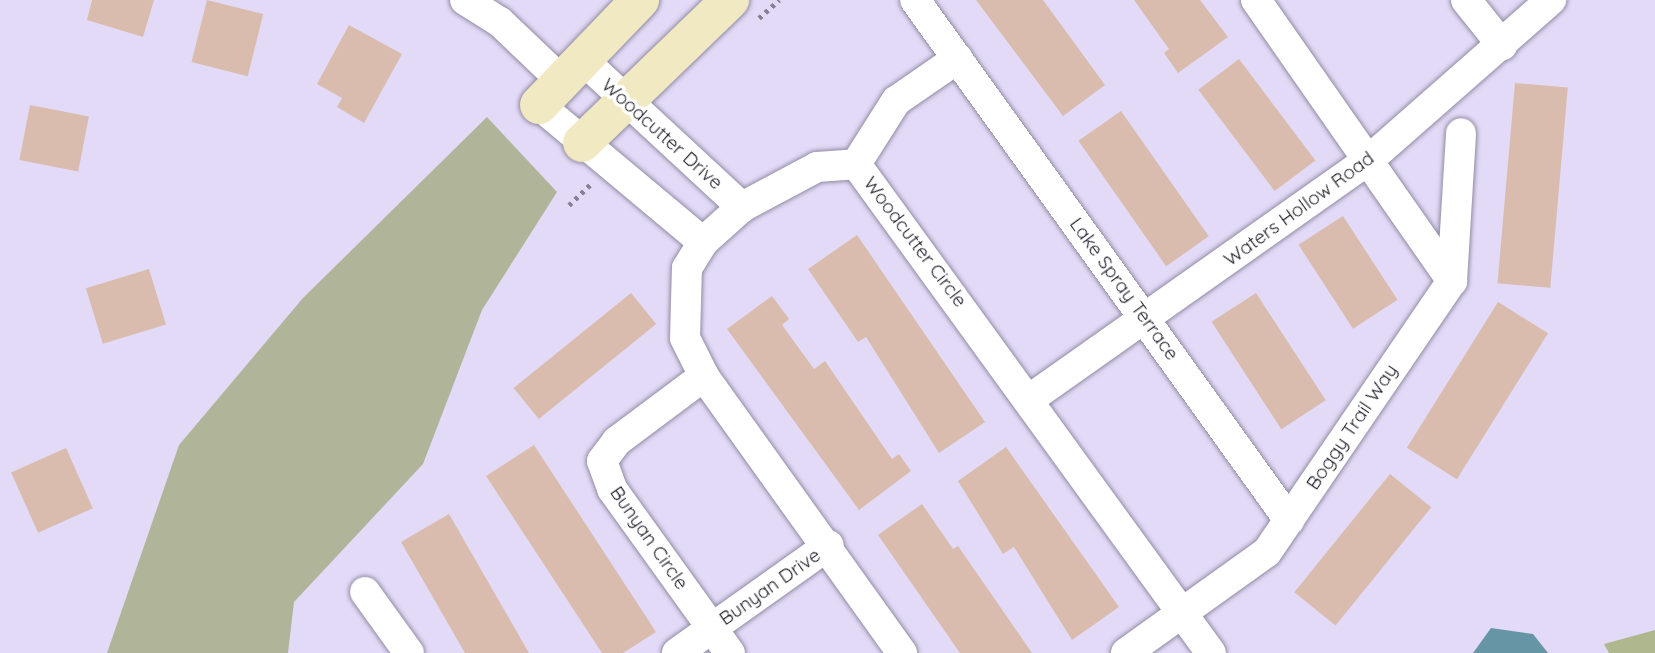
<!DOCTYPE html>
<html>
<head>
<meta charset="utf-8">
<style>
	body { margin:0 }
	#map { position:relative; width:1655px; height:653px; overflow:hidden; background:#e2daf6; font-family:Quicksand,sans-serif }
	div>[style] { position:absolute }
	.green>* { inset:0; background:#b0b59a }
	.forest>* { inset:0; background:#afb78e }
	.water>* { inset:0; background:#6696a5 }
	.building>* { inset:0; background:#d9bcae; transform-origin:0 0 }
	.path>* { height:4.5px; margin-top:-2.25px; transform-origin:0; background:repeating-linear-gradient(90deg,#858093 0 3.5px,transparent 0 8.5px) }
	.roads { filter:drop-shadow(0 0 2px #928ba4) drop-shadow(0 0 2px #928ba4) }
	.street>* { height:30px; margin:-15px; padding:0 15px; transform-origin:15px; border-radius:15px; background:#fff }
	.secondary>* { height:38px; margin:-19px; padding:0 19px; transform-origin:19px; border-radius:19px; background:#f1e9c2 }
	span { translate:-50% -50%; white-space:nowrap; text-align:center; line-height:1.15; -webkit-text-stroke:7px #fff; paint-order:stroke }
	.street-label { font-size:19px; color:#24222c }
</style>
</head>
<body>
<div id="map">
	<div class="green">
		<div style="clip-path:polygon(487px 117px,557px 192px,482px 310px,423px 464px,294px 602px,288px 653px,107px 653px,179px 445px,303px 298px)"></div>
	</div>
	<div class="forest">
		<div style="clip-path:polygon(1655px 630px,1655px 653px,1609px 653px,1604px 644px)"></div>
	</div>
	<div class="water">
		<div style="clip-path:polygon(1491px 628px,1533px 634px,1548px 653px,1473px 653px)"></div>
	</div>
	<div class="building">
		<div style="clip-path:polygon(92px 0,154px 0,143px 37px,87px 20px)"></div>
		<div style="left:207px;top:0;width:58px;height:64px;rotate:14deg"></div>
		<div style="clip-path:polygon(976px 0,1043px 0,1105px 85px,1063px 116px)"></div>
		<div style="clip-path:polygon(1134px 0,1200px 0,1228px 37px,1178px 73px,1164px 53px,1169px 49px)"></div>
		<div style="clip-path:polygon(349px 25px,402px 54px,364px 123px,337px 107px,342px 98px,317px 84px)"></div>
		<div style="left:1239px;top:59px;width:127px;height:51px;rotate:53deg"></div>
		<div style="left:1515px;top:83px;width:53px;height:201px;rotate:5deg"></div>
		<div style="left:30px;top:105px;width:60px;height:56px;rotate:11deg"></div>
		<div style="left:1121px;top:111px;width:153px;height:52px;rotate:55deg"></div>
		<div style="left:1343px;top:216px;width:100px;height:53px;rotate:57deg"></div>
		<div style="clip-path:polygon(857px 235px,985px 422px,939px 453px,866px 337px,858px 342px,808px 269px)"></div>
		<div style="left:149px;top:269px;width:58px;height:66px;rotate:73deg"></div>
		<div style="left:631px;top:293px;width:40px;height:151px;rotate:51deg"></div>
		<div style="left:1256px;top:293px;width:128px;height:53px;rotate:57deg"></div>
		<div style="clip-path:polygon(772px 296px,789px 319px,782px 325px,814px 369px,825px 361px,892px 459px,899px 454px,911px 471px,859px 510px,727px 329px)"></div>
		<div style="left:1498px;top:302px;width:59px;height:172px;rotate:32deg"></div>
		<div style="clip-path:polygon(534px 445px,656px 632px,623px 653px,602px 653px,486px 476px)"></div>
		<div style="clip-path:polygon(1006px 447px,1119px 607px,1072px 640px,1014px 547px,1003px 554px,958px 481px)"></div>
		<div style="left:66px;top:448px;width:66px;height:60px;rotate:66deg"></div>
		<div style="left:1390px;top:474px;width:53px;height:152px;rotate:39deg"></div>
		<div style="clip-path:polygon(922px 504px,953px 549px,958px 546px,1032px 653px,960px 653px,878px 535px)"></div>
		<div style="clip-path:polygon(449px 514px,529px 653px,465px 653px,401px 542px)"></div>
	</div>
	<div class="path">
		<div style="left:759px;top:18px;width:27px;rotate:-42deg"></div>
		<div style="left:569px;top:205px;width:30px;rotate:-44deg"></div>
	</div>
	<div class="roads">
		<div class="street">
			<div style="left:465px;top:0;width:41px;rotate:32.2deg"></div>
			<div style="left:500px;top:22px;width:86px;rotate:43.6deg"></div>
			<div style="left:915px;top:0;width:641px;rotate:54.28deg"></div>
			<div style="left:1256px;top:0;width:343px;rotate:55.1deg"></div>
			<div style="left:1466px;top:0;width:58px;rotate:51.3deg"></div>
			<div style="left:583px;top:60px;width:217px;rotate:42.8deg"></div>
			<div style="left:539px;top:105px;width:214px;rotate:39.9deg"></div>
			<div style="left:856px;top:164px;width:75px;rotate:-57.6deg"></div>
			<div style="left:896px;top:101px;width:75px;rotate:-34.7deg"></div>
			<div style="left:704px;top:376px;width:109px;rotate:143.2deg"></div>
			<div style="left:617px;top:441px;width:25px;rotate:127deg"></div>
			<div style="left:602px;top:461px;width:30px;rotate:70deg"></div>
			<div style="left:612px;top:489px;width:202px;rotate:54.3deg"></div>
			<div style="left:1031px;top:398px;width:416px;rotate:-35.2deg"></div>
			<div style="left:1371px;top:158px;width:240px;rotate:-41.3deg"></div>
			<div style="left:365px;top:592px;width:75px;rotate:54.2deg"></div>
			<div style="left:677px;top:653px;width:186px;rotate:-35.4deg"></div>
			<div style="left:902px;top:653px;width:340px;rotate:-125.6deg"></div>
			<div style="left:704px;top:376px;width:42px;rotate:-116.6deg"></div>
			<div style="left:685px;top:338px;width:70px;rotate:-88.4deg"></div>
			<div style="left:687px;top:268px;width:31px;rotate:-58deg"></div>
			<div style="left:703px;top:242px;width:52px;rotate:-41.9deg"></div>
			<div style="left:742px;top:207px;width:85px;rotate:-28.1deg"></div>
			<div style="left:817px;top:167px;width:39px;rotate:-4deg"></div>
			<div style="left:856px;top:164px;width:604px;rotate:54.02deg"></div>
			<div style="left:1126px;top:653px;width:173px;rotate:-35.6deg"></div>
			<div style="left:1267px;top:552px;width:328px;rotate:-55.7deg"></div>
			<div style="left:1452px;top:281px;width:148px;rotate:-86.5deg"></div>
		</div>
		<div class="secondary">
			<div style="left:539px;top:105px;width:146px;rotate:-46.1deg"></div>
			<div style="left:582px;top:143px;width:206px;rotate:-44deg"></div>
		</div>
	</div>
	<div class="street-label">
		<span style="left:662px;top:134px;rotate:42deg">Woodcutter Drive</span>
		<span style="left:1299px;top:209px;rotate:-36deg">Waters Hollow Road</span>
		<span style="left:915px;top:242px;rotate:53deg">Woodcutter Circle</span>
		<span style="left:1124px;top:289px;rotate:54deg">Lake Spray Terrace</span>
		<span style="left:1352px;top:427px;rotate:-56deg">Boggy Trail Way</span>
		<span style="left:649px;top:538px;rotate:55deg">Bunyan Circle</span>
		<span style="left:770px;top:587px;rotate:-35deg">Bunyan Drive</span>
	</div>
</div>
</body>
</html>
